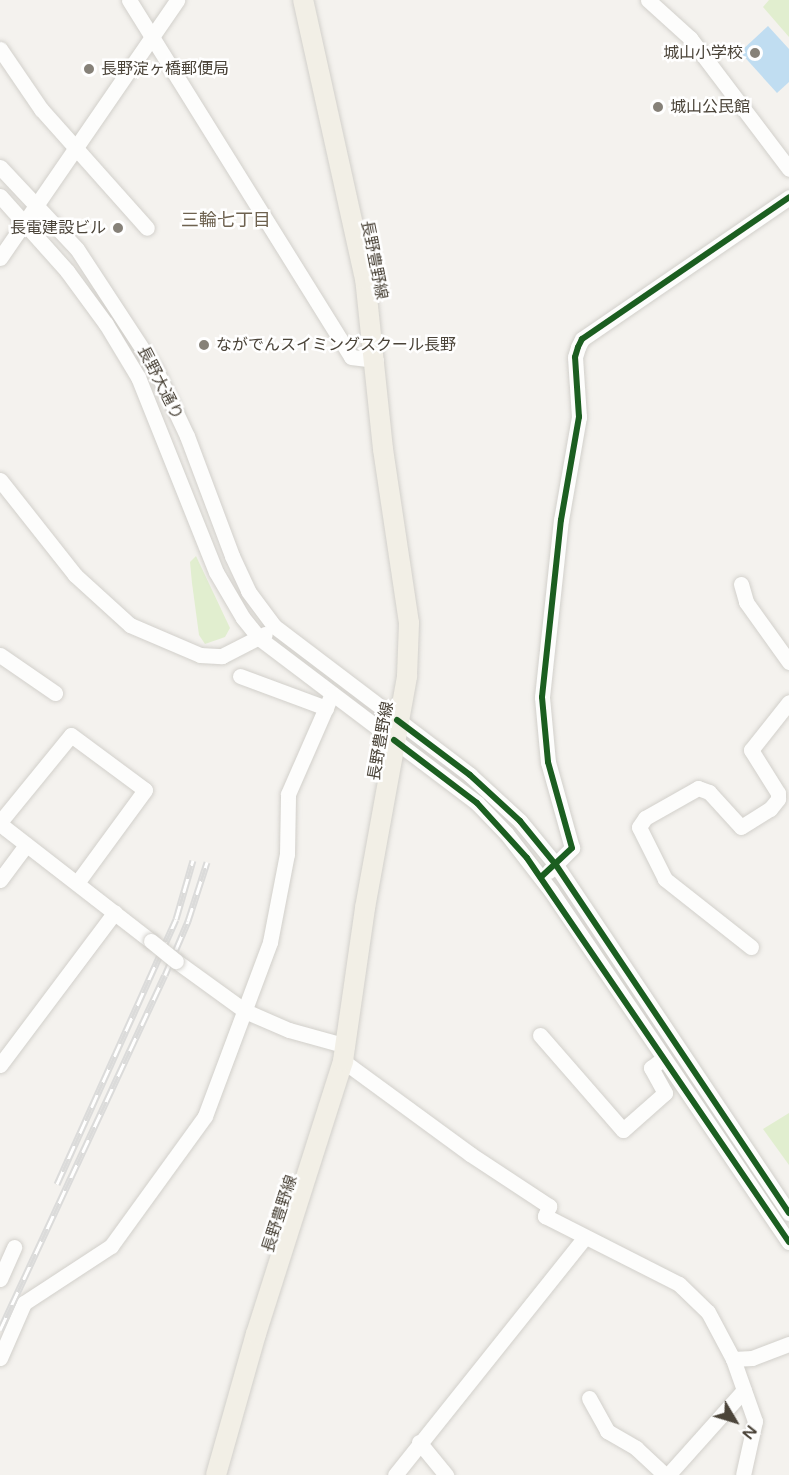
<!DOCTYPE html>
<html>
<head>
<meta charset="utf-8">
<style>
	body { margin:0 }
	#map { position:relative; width:789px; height:1475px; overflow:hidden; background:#f4f2ee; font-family:"Varela Round","Noto Sans JP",sans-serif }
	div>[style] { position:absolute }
	.green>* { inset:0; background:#e1eecf }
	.water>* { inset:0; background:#c0ddf1 }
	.roads { filter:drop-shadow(0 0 2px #d2d0cb) drop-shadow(0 0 2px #d2d0cb) }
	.minor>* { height:15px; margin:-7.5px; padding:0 7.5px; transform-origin:7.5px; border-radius:7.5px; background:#fdfdfc }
	.major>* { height:20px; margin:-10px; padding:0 10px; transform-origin:10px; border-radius:10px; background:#f2efe6 }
	.rail>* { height:7px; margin-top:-3.5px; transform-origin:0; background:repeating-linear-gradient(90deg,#fff 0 14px,#dbdbda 0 28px); box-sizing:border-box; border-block:2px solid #dbdbda }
	.bridges { filter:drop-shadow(0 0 2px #d2d0cb) drop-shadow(0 0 2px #d2d0cb) }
	.minor-bridge>* { height:15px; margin:-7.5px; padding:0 7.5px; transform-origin:7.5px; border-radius:7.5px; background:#fdfdfc }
	.cycleway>* { height:6px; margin:-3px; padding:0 3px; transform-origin:3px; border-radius:3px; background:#1b5e20 }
	.dots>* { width:16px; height:16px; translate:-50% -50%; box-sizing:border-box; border:3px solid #fff; border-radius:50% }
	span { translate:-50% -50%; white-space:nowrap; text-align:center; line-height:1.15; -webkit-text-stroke:5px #fff; paint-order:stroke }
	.poi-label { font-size:16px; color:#4b4439 }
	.right { translate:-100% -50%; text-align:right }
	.left { translate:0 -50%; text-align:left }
	.street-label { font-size:16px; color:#4b4439 }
	.neighbourhood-label { font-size:18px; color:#6e6250 }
	.north { position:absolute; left:705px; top:1391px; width:60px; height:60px; -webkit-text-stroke:4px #fff; paint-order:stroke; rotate:128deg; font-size:16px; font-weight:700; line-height:24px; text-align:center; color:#4b4439 }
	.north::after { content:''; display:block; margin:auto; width:21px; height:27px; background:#4b4439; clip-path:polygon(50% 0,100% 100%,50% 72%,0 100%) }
</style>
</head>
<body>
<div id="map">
	<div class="green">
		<div style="clip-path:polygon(769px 0,789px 0,789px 37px,763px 7px)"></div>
		<div style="clip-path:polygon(196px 556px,230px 628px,225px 637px,205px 644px,199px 635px,192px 583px,190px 562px)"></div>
		<div style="clip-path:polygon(789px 1113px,789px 1165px,763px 1129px)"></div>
	</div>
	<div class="water">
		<div style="clip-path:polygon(768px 26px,789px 49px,789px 82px,777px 93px,740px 52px)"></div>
	</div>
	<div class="roads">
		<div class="minor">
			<div style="left:129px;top:0;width:420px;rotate:58.1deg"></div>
			<div style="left:351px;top:357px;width:25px;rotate:7deg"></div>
			<div style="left:648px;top:0;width:57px;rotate:42.1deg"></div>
			<div style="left:690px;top:38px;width:164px;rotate:52.9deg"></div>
			<div style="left:0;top:49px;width:73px;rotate:55.7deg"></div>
			<div style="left:41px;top:109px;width:159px;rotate:48.3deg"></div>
			<div style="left:0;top:167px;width:112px;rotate:46.8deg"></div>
			<div style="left:77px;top:249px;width:142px;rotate:56.8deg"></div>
			<div style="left:155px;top:368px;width:75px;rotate:64.8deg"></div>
			<div style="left:187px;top:436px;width:128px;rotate:69.4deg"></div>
			<div style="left:232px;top:556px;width:38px;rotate:65deg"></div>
			<div style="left:248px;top:591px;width:44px;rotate:53.4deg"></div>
			<div style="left:274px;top:626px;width:246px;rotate:37.2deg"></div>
			<div style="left:470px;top:775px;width:68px;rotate:42.6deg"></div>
			<div style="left:520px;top:821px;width:57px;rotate:50.7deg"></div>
			<div style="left:556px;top:865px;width:419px;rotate:56.2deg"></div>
			<div style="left:0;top:196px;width:101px;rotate:48.2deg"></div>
			<div style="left:67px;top:271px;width:66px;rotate:53.7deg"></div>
			<div style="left:106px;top:324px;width:62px;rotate:58.9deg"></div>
			<div style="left:138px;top:377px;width:210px;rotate:68.2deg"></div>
			<div style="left:216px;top:572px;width:53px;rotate:59.6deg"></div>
			<div style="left:243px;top:618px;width:26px;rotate:51deg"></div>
			<div style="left:259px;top:638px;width:273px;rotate:37.1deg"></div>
			<div style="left:477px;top:803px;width:42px;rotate:46deg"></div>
			<div style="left:506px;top:833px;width:73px;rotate:52.2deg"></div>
			<div style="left:551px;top:891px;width:424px;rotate:55.9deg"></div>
			<div style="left:0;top:258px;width:313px;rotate:-55.5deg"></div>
			<div style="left:0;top:480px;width:121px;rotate:51.7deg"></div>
			<div style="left:75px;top:575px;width:74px;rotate:42.3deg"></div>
			<div style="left:130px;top:625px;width:76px;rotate:23.2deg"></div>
			<div style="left:200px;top:655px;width:22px;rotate:3deg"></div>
			<div style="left:222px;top:656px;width:48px;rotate:-27.1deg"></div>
			<div style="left:741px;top:584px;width:19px;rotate:74deg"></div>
			<div style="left:746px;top:602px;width:74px;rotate:54.4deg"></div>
			<div style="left:0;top:655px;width:67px;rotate:34.6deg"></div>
			<div style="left:240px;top:676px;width:92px;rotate:20.4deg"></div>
			<div style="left:0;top:822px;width:112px;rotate:-50.8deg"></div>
			<div style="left:71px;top:735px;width:92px;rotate:36.6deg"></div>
			<div style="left:145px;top:790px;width:115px;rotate:126.2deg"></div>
			<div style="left:0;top:824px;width:191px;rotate:37.8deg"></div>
			<div style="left:549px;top:871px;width:33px;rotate:-45deg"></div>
			<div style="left:572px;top:848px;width:89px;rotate:-105.6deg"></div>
			<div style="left:548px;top:762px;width:65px;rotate:-95.3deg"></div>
			<div style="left:542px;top:697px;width:178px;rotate:-83.9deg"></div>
			<div style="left:561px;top:520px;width:105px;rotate:-80.1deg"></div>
			<div style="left:579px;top:417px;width:60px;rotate:-93.8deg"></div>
			<div style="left:575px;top:357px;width:10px;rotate:-73deg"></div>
			<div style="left:578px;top:347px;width:9px;rotate:-63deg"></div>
			<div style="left:582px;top:339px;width:251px;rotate:-34.4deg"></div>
			<div style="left:0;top:880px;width:44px;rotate:-53.4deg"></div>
			<div style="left:751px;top:947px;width:110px;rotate:-141.7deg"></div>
			<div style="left:665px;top:879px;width:58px;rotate:-116.6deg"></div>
			<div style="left:639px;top:827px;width:11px;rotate:-56deg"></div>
			<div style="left:645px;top:818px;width:61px;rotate:-29.5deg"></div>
			<div style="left:698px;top:788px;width:12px;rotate:20deg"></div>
			<div style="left:709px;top:792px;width:47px;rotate:47.6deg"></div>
			<div style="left:741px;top:827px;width:34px;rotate:-32deg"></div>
			<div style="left:770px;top:809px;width:13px;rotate:-51deg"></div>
			<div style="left:778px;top:799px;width:6px;rotate:-90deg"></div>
			<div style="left:778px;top:793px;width:51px;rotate:-122.1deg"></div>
			<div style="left:751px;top:750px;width:61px;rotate:-51.6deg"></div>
			<div style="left:176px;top:961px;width:85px;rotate:35.9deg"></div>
			<div style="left:245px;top:1011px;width:48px;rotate:23.4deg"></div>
			<div style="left:289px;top:1030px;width:60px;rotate:15.4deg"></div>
			<div style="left:540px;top:1035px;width:126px;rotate:48.9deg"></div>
			<div style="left:623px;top:1130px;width:56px;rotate:-41.4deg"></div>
			<div style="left:665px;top:1093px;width:29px;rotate:-119deg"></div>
			<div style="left:651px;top:1068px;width:16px;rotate:-38deg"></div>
			<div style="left:343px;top:1061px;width:157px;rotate:36.2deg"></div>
			<div style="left:470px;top:1154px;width:95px;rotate:33.4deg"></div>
			<div style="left:549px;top:1206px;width:11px;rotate:112deg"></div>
			<div style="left:545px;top:1216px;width:150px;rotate:26.9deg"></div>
			<div style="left:679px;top:1284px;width:40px;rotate:44deg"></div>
			<div style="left:708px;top:1312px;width:53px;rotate:62deg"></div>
			<div style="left:733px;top:1359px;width:66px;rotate:70.5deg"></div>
			<div style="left:755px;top:1421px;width:55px;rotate:102.5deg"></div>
			<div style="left:0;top:1065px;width:191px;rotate:-53.1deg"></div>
			<div style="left:0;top:1279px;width:35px;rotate:-66deg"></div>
			<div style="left:0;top:1358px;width:60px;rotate:-66.4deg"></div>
			<div style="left:24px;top:1303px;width:104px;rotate:-33.2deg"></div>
			<div style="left:111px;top:1246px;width:160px;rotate:-54.1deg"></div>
			<div style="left:205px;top:1116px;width:186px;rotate:-69.5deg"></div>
			<div style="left:270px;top:942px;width:90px;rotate:-79.1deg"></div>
			<div style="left:287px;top:854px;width:60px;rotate:-89deg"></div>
			<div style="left:288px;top:794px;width:109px;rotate:-66.3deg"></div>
			<div style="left:733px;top:1359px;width:19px;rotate:-3deg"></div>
			<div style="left:752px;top:1358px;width:40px;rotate:-21deg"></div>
			<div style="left:589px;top:1398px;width:38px;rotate:61deg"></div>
			<div style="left:607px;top:1431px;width:34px;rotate:30deg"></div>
			<div style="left:636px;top:1448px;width:40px;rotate:43deg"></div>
			<div style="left:419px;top:1442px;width:43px;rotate:50.7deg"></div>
			<div style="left:395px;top:1475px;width:303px;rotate:-51.4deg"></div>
			<div style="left:668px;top:1475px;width:114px;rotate:-48.2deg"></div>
		</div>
		<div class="major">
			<div style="left:216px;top:1475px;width:147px;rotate:-74.2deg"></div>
			<div style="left:256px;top:1334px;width:287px;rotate:-72.3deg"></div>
			<div style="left:343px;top:1061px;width:155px;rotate:-81.8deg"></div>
			<div style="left:365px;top:908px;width:236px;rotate:-79.7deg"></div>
			<div style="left:407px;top:676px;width:53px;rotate:-87.8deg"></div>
			<div style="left:409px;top:623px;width:176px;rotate:-98.5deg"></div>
			<div style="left:383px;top:449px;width:171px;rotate:-96deg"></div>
			<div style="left:365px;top:279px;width:286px;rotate:-102.5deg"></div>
		</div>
	</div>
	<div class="rail">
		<div style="left:57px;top:1184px;width:290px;rotate:-65.8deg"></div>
		<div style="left:176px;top:919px;width:61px;rotate:-73.9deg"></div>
		<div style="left:0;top:1330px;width:391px;rotate:-65.1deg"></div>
		<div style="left:165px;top:975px;width:59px;rotate:-66.9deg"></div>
		<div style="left:188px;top:921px;width:62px;rotate:-72.1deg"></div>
	</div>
	<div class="bridges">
		<div class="minor-bridge">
			<div style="left:151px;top:941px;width:32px;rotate:39deg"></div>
		</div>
	</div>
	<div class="cycleway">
		<div style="left:397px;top:720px;width:91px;rotate:37deg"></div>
		<div style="left:470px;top:775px;width:68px;rotate:42.6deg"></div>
		<div style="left:520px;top:821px;width:57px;rotate:50.7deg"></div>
		<div style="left:556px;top:865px;width:419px;rotate:56.2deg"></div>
		<div style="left:394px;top:740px;width:104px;rotate:37.2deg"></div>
		<div style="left:477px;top:803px;width:74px;rotate:47.7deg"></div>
		<div style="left:527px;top:858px;width:465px;rotate:55.7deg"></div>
		<div style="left:541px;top:877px;width:42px;rotate:-43.1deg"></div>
		<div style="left:572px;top:848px;width:89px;rotate:-105.6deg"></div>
		<div style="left:548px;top:762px;width:65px;rotate:-95.3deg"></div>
		<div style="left:542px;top:697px;width:178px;rotate:-83.9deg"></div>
		<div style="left:561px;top:520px;width:105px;rotate:-80.1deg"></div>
		<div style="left:579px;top:417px;width:60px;rotate:-93.8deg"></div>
		<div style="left:575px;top:357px;width:10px;rotate:-73deg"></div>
		<div style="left:578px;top:347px;width:9px;rotate:-63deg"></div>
		<div style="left:582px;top:339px;width:251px;rotate:-34.4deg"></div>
	</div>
	<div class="dots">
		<div style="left:755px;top:53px;background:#868178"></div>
		<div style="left:89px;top:69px;background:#868178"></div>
		<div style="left:658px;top:107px;background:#868178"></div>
		<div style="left:118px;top:228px;background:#868178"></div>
		<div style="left:204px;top:345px;background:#868178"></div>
	</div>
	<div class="poi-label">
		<span class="right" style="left:743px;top:53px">城山小学校</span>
		<span class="left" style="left:101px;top:69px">長野淀ヶ橋郵便局</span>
		<span class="left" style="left:670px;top:107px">城山公民館</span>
		<span class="right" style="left:106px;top:228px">長電建設ビル</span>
		<span class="left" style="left:216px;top:345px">ながでんスイミングスクール長野</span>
	</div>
	<div class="street-label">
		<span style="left:374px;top:260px;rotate:79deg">長野豊野線</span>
		<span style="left:160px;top:383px;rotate:63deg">長野大通り</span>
		<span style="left:381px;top:741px;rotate:-80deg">長野豊野線</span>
		<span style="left:280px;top:1214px;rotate:-72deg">長野豊野線</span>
	</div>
	<div class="neighbourhood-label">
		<span style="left:226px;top:220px">三輪七丁目</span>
	</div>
	<div class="north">N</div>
</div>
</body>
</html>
